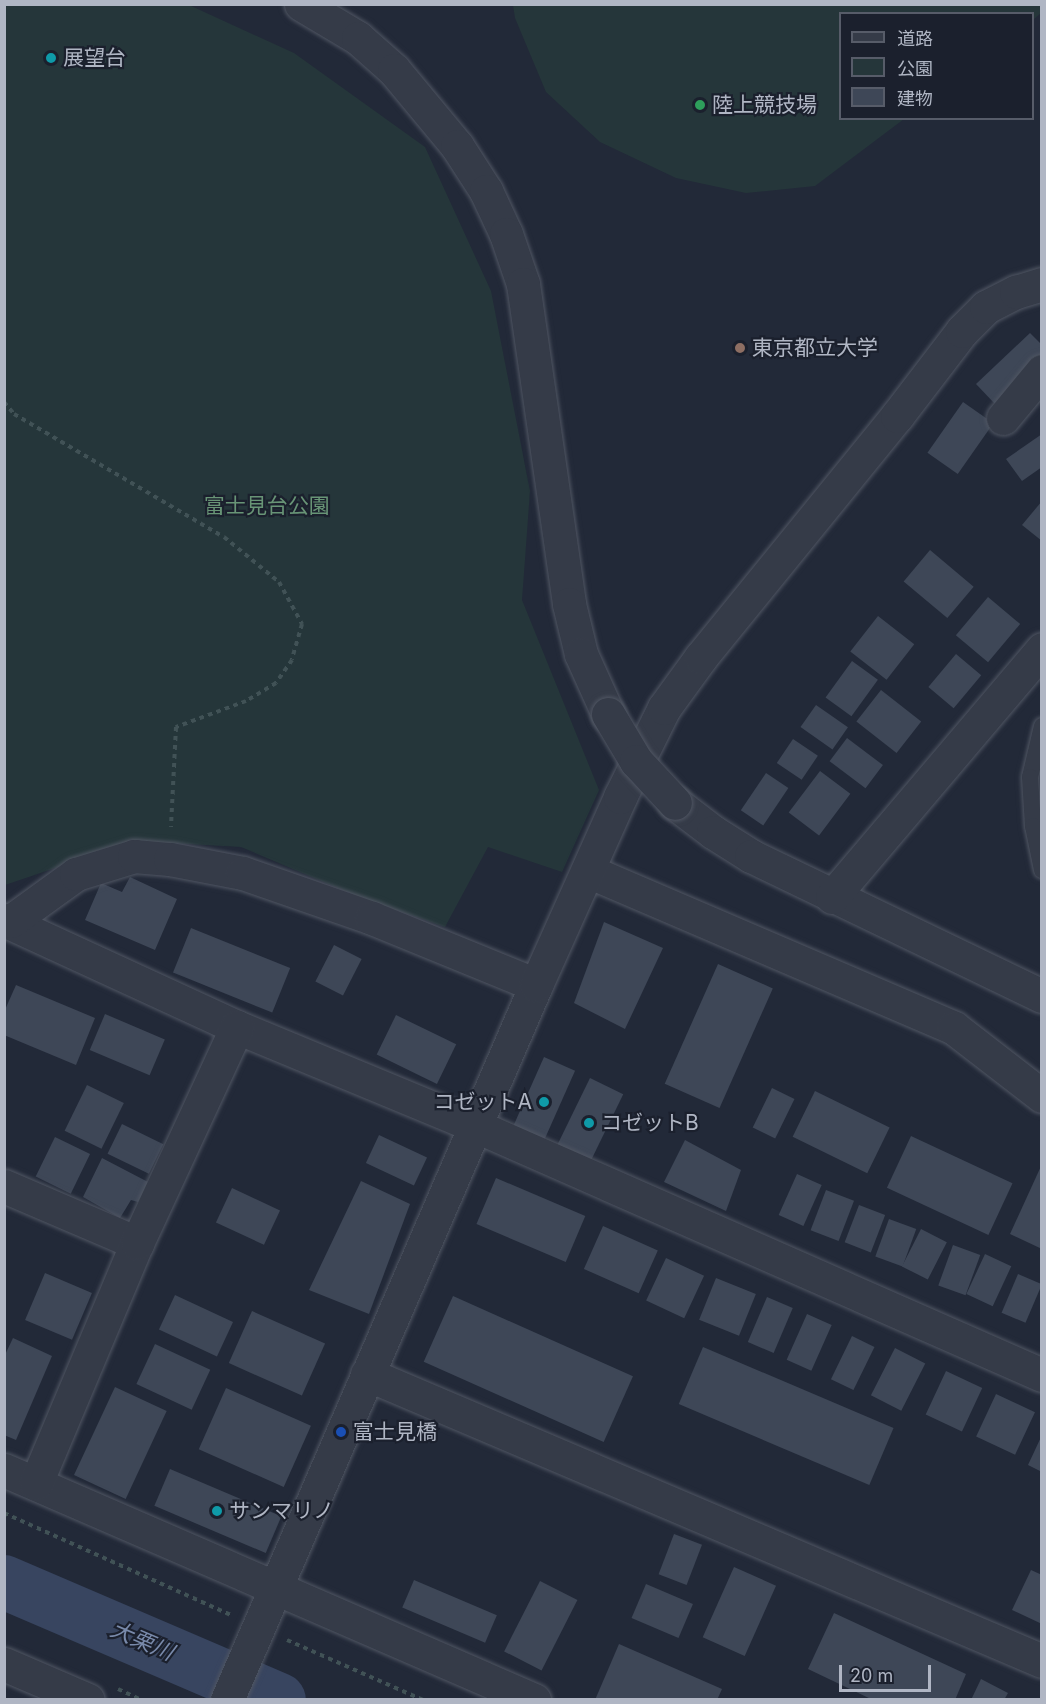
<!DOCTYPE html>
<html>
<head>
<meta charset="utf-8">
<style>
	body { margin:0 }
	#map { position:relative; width:1046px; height:1704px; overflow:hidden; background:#222938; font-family:Inter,"Noto Sans JP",sans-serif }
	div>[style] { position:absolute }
	.green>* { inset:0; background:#25363a }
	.river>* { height:54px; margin:-27px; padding:0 27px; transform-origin:27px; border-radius:27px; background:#384560 }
	.building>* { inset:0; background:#3e4757; transform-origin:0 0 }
	.path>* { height:4px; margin-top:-2px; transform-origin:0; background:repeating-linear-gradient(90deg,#415256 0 4.5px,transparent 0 9px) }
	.roads { filter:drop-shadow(0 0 2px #505663) drop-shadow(0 0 2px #505663) }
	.service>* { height:16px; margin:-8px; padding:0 8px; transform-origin:8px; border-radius:8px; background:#353b48 }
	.minor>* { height:33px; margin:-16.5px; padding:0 16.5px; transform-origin:16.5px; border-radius:16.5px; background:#353b48 }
	.tertiary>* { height:33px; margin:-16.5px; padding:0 16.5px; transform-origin:16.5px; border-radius:16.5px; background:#353b48 }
	.bridges { filter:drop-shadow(0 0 2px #505663) drop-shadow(0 0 2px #505663) }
	.tertiary-bridge>* { height:33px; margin:-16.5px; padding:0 16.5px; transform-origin:16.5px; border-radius:16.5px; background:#353b48 }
	.dots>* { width:16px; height:16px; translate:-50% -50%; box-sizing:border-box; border:3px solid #1b202d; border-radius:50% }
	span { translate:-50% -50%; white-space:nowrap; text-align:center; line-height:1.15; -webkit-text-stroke:4.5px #1b202d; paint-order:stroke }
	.poi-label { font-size:21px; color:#b0b6c4 }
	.left { translate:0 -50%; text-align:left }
	.right { translate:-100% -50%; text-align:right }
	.park-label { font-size:21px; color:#689476 }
	.water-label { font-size:22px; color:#798aab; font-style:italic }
	.frame { position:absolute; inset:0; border:6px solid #b0b6c4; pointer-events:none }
	.legend { position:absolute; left:839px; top:12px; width:195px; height:108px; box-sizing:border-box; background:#1b202d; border:2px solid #575c69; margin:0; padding:8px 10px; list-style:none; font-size:18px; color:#b0b6c4 }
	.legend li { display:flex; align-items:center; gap:12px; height:30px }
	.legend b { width:30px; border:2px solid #575c69 }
	.scale { position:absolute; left:839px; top:1665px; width:92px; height:27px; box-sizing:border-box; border:3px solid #b0b6c4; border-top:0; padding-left:8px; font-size:18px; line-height:21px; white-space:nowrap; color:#b0b6c4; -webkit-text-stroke:4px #1b202d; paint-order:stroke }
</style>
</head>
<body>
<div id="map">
	<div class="green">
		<div style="clip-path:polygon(1041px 4px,1041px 13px,1033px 20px,1032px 14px,840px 14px,840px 118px,904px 119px,815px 186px,746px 193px,676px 178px,600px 142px,546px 92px,515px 18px,513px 5px)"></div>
		<div style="clip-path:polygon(4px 5px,189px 5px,294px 53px,425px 147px,491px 291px,530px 491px,522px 600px,599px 790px,562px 872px,488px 847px,445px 927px,359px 897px,241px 847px,135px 841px,5px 885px)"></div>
	</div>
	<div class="river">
		<div style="left:4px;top:1582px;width:299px;rotate:23.2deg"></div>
	</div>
	<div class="building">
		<div style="clip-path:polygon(1030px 333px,1042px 345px,1042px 361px,995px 404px,976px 384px)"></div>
		<div style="left:963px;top:402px;width:37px;height:62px;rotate:35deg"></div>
		<div style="clip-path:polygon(1042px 434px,1042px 467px,1022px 481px,1006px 459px)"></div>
		<div style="clip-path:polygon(1042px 501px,1042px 541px,1022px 525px)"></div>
		<div style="left:930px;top:550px;width:57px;height:41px;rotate:40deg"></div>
		<div style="left:988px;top:597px;width:42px;height:50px;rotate:40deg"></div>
		<div style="left:878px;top:616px;width:46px;height:45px;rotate:38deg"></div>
		<div style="left:956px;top:654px;width:33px;height:43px;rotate:40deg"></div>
		<div style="left:852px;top:661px;width:32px;height:45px;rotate:36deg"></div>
		<div style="left:881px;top:690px;width:51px;height:40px;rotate:38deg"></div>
		<div style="left:816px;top:705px;width:39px;height:27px;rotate:35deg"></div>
		<div style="left:847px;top:738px;width:45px;height:29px;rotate:37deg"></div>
		<div style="left:793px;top:739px;width:30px;height:29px;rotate:34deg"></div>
		<div style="left:820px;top:771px;width:38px;height:52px;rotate:37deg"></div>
		<div style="left:766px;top:773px;width:27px;height:45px;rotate:34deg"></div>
		<div style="clip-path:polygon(130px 877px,177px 899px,155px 950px,85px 920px,101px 883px,122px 892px)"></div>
		<div style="clip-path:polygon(604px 922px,663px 948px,625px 1029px,574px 1003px)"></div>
		<div style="left:191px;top:928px;width:107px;height:48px;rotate:22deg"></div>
		<div style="left:334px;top:945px;width:31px;height:41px;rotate:27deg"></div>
		<div style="left:718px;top:964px;width:60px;height:131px;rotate:24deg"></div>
		<div style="clip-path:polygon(16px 985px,95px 1018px,76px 1065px,4px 1035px,4px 1012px)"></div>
		<div style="left:105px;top:1014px;width:65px;height:39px;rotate:23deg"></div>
		<div style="left:396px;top:1015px;width:67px;height:44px;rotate:26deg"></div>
		<div style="left:544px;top:1057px;width:34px;height:82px;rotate:24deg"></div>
		<div style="left:590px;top:1078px;width:37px;height:81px;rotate:26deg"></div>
		<div style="left:87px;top:1085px;width:41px;height:51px;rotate:26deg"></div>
		<div style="left:772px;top:1088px;width:25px;height:44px;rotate:26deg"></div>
		<div style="left:815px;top:1091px;width:83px;height:51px;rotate:26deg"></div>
		<div style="left:122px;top:1124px;width:46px;height:33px;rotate:26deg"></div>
		<div style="left:379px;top:1135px;width:53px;height:31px;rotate:25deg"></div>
		<div style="left:911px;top:1136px;width:112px;height:57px;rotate:25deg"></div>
		<div style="left:55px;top:1137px;width:39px;height:44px;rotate:26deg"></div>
		<div style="clip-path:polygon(685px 1140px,741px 1170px,726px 1211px,664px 1182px)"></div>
		<div style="clip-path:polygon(102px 1158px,148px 1182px,138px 1202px,131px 1200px,120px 1218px,83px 1197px)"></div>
		<div style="clip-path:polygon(1042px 1164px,1042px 1249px,1010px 1234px)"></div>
		<div style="left:797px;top:1174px;width:27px;height:45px;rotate:24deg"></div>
		<div style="left:496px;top:1178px;width:97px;height:50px;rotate:23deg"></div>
		<div style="clip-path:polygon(361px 1181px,410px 1204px,369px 1314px,309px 1290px)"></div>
		<div style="left:232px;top:1188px;width:53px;height:38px;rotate:25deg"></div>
		<div style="left:826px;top:1190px;width:30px;height:43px;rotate:21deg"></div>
		<div style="left:859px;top:1205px;width:28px;height:40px;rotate:21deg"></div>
		<div style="left:889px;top:1219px;width:29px;height:40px;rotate:20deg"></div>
		<div style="left:603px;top:1226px;width:60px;height:47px;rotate:24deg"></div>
		<div style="left:921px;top:1229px;width:29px;height:42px;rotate:27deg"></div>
		<div style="left:953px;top:1245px;width:29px;height:43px;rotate:20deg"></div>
		<div style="left:985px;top:1254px;width:29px;height:44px;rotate:25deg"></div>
		<div style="left:666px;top:1258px;width:42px;height:47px;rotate:25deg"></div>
		<div style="left:45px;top:1273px;width:51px;height:51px;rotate:23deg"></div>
		<div style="left:1018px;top:1274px;width:26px;height:42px;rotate:23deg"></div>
		<div style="left:716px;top:1278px;width:43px;height:45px;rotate:22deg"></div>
		<div style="left:175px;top:1295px;width:64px;height:38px;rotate:25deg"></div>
		<div style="left:453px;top:1296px;width:197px;height:72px;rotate:24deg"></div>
		<div style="left:767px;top:1297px;width:28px;height:49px;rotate:23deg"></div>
		<div style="left:252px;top:1311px;width:80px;height:57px;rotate:24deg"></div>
		<div style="left:807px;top:1314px;width:27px;height:50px;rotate:24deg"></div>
		<div style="left:852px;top:1336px;width:25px;height:48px;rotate:26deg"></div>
		<div style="clip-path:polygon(13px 1338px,52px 1356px,16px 1440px,4px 1435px,4px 1357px)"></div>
		<div style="left:155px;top:1344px;width:61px;height:44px;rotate:25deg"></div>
		<div style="left:703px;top:1347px;width:207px;height:62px;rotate:23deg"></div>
		<div style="left:895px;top:1348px;width:34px;height:53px;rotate:27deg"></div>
		<div style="left:946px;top:1371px;width:40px;height:48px;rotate:25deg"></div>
		<div style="left:115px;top:1387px;width:57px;height:97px;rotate:25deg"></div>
		<div style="left:226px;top:1388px;width:93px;height:67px;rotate:24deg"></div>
		<div style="left:996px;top:1394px;width:43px;height:47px;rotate:25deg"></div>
		<div style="clip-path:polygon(1042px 1435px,1042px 1472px,1028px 1465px)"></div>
		<div style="left:170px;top:1469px;width:121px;height:40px;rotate:23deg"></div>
		<div style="left:674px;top:1534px;width:30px;height:43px;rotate:21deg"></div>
		<div style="left:734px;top:1567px;width:46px;height:77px;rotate:24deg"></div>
		<div style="clip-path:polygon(1031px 1570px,1042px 1575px,1042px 1624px,1012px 1610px)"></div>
		<div style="left:414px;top:1580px;width:90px;height:30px;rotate:23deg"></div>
		<div style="left:540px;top:1581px;width:42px;height:79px;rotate:27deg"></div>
		<div style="left:646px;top:1584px;width:51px;height:37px;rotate:23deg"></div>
		<div style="clip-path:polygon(834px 1613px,966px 1674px,955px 1700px,873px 1700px,808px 1669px)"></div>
		<div style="clip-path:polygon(619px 1644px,722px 1689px,717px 1700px,595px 1700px)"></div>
		<div style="clip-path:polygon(981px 1679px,1008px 1693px,1004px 1700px,971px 1700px)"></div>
	</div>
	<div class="path">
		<div style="left:4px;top:402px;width:16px;rotate:50deg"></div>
		<div style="left:14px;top:414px;width:243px;rotate:30.4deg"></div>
		<div style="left:224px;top:537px;width:71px;rotate:39.3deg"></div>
		<div style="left:279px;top:582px;width:48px;rotate:61.3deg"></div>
		<div style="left:302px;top:624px;width:37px;rotate:106deg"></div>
		<div style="left:292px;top:660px;width:28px;rotate:125deg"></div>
		<div style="left:276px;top:683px;width:35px;rotate:149deg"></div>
		<div style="left:246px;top:701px;width:75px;rotate:159.6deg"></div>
		<div style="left:176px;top:727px;width:100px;rotate:92.9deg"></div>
		<div style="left:4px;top:1513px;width:249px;rotate:24.2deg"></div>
		<div style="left:287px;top:1640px;width:149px;rotate:23.8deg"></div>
		<div style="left:118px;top:1689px;width:26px;rotate:25deg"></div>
	</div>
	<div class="roads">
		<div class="service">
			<div style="left:1042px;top:726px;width:52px;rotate:103.2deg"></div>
			<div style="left:1030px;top:777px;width:49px;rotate:86.5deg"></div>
			<div style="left:1033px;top:826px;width:45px;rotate:78.4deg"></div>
		</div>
		<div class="minor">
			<div style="left:1003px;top:418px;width:61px;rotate:-50.3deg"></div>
			<div style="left:588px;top:871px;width:398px;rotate:23.2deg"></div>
			<div style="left:954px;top:1028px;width:111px;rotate:37.7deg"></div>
			<div style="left:4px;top:920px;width:256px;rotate:24.7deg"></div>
			<div style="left:237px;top:1027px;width:259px;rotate:22.5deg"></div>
			<div style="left:476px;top:1126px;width:618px;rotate:23.75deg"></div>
			<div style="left:11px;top:921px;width:80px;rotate:-35.9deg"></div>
			<div style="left:76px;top:874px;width:61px;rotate:-17.2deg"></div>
			<div style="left:134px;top:856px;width:36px;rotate:5deg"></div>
			<div style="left:170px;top:859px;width:74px;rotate:10.9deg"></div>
			<div style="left:243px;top:873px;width:137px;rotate:19.2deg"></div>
			<div style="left:372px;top:918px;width:177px;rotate:22.2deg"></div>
			<div style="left:4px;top:1186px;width:145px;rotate:23.2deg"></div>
			<div style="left:367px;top:1374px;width:733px;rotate:23.03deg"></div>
			<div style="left:4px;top:1470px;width:578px;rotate:23.46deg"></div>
			<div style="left:36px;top:1483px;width:260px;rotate:-67.2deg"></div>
			<div style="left:137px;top:1243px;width:238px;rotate:-65.2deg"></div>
			<div style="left:4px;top:1664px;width:91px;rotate:23.2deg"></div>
		</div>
		<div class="tertiary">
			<div style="left:301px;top:4px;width:66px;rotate:30.8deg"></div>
			<div style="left:358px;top:38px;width:48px;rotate:41.6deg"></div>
			<div style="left:394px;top:70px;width:99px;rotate:50.3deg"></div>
			<div style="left:457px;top:146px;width:54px;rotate:57.2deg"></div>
			<div style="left:486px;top:191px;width:47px;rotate:65.1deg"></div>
			<div style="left:506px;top:234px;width:53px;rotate:71.2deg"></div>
			<div style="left:523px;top:284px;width:323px;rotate:81.8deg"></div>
			<div style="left:569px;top:604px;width:51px;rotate:76.5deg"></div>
			<div style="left:581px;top:654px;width:66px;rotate:65.8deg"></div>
			<div style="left:675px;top:803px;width:48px;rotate:37.3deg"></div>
			<div style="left:713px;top:832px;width:45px;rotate:32.3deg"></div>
			<div style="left:751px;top:856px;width:323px;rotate:25.7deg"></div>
			<div style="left:832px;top:897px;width:325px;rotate:-49.7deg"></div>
			<div style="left:227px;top:1700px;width:779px;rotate:-66.63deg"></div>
			<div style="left:536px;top:985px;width:206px;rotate:-65.9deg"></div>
			<div style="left:620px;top:797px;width:99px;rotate:-63.7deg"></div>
			<div style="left:664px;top:708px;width:63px;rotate:-54deg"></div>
			<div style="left:701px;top:657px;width:311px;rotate:-50.9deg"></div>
			<div style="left:897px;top:416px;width:107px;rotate:-52.6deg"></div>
			<div style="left:962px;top:331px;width:34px;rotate:-45deg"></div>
			<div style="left:986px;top:307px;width:34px;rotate:-27deg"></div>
			<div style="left:1016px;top:292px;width:27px;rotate:-17deg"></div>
		</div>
	</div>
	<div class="bridges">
		<div class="tertiary-bridge">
			<div style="left:608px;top:714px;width:55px;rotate:59.2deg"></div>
			<div style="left:636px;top:761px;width:57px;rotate:47.1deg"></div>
		</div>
	</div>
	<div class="dots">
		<div style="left:51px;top:58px;background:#0f9aa8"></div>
		<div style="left:700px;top:105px;background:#2e9e5b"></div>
		<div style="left:740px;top:348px;background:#8d6e63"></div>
		<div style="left:544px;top:1102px;background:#0f9aa8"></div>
		<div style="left:589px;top:1123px;background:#0f9aa8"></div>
		<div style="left:341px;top:1432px;background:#1a4fb4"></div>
		<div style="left:217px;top:1511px;background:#0f9aa8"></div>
	</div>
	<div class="poi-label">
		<span class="left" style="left:63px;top:58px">展望台</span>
		<span class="left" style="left:712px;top:105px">陸上競技場</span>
		<span class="left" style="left:752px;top:348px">東京都立大学</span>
		<span class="right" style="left:532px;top:1102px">コゼットA</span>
		<span class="left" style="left:601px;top:1123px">コゼットB</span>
		<span class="left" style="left:353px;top:1432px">富士見橋</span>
		<span class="left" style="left:229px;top:1511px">サンマリノ</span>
	</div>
	<div class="park-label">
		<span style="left:267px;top:506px">富士見台公園</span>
	</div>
	<div class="water-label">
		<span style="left:142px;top:1641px;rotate:23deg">大栗川</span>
	</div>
	<div class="frame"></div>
	<ul class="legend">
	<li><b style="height:8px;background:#353b48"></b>道路</li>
	<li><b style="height:16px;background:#25363a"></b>公園</li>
	<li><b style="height:16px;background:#3e4757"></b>建物</li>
	</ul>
	<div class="scale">20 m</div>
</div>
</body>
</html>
